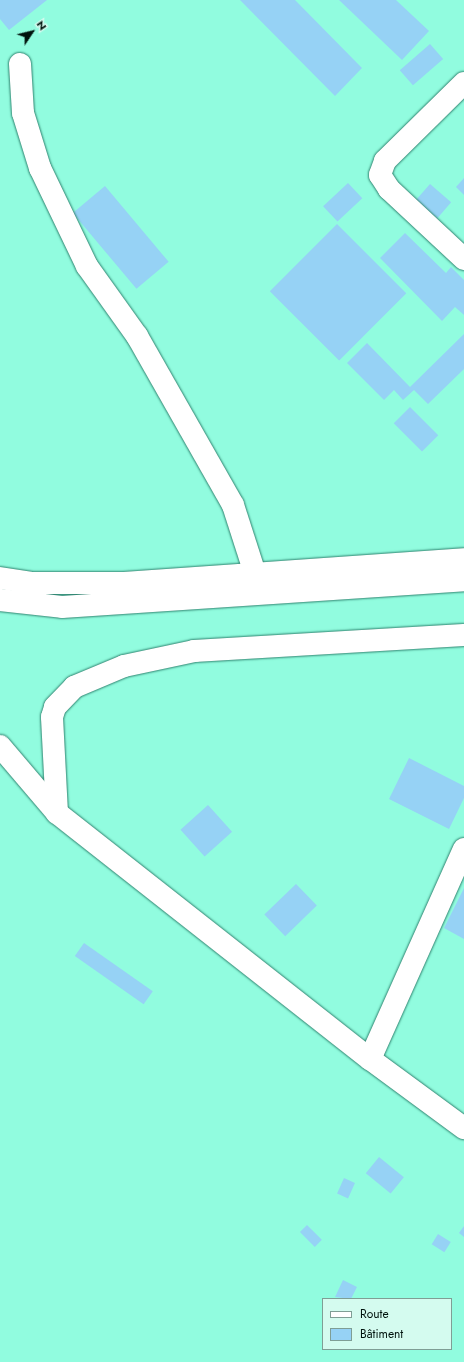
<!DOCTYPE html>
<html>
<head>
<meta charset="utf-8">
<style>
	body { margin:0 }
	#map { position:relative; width:464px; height:1362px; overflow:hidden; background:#91fcdf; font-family:Jost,sans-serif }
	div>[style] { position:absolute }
	.building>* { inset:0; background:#96d2f5; transform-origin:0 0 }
	.roads { filter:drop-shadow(0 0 1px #2f836f) drop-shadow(0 0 1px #2f836f) }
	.minor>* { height:22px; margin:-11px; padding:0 11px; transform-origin:11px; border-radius:11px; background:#fff }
	.highway>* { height:22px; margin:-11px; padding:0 11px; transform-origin:11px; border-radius:11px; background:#fff }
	span { translate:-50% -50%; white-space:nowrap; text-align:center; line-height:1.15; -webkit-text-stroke:3.5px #d4fbef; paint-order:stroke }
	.legend { position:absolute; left:322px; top:1298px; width:130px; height:52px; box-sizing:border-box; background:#d4fbef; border:1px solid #7f9e95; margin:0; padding:5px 7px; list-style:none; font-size:12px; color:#00130d }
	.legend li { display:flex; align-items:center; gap:8px; height:20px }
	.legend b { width:20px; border:1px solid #7f9e95 }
	.north { position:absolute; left:12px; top:12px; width:40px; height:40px; -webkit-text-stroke:3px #d4fbef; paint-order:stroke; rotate:55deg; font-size:11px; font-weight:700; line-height:16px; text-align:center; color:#00130d }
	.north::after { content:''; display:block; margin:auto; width:14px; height:18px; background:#00130d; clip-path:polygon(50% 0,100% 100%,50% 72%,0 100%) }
</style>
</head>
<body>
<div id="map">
	<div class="building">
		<div style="clip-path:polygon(0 0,47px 0,9px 30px,0 19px)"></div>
		<div style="clip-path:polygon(240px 0,295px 0,362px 68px,335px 96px)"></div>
		<div style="clip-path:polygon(339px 0,396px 0,429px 31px,402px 60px)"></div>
		<div style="left:430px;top:44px;width:20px;height:40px;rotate:49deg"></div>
		<div style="clip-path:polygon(464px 178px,464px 195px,456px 187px)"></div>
		<div style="left:348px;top:183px;width:21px;height:34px;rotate:47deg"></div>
		<div style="left:430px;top:184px;width:28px;height:21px;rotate:41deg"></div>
		<div style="left:105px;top:186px;width:99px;height:42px;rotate:50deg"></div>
		<div style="left:337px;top:224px;width:98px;height:95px;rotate:45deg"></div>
		<div style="clip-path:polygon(405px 233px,446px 273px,451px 267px,464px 280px,464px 315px,455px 307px,442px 321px,380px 258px)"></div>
		<div style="clip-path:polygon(464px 334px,464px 369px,428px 404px,414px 390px,403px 400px,394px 390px,384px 400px,347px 363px,367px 343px,410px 387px)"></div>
		<div style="left:410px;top:407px;width:40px;height:23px;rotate:45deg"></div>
		<div style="clip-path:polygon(409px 758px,464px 786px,464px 798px,449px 829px,389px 799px)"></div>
		<div style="left:208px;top:805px;width:36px;height:37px;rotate:48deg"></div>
		<div style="left:296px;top:884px;width:30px;height:44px;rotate:46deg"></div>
		<div style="clip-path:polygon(464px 888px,464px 939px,444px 928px)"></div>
		<div style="left:84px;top:943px;width:84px;height:16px;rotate:35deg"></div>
		<div style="left:379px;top:1157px;width:32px;height:21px;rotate:39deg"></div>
		<div style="left:344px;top:1178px;width:12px;height:17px;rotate:24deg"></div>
		<div style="left:307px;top:1225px;width:21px;height:10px;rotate:45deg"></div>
		<div style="clip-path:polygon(464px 1226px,464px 1237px,459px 1233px)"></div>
		<div style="left:438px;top:1234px;width:15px;height:12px;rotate:32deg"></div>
		<div style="clip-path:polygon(343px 1280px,357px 1287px,351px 1299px,335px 1297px)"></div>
	</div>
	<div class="roads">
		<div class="minor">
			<div style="left:20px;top:64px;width:49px;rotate:86.5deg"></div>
			<div style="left:23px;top:113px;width:58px;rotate:72.8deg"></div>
			<div style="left:40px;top:168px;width:109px;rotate:64.4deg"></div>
			<div style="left:87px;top:266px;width:86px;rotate:54.5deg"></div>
			<div style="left:137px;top:336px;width:194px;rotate:60.4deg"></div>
			<div style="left:233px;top:505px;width:91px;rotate:72.2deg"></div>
			<div style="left:464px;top:83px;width:111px;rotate:135.4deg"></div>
			<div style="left:385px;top:161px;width:15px;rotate:110deg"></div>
			<div style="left:380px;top:175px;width:17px;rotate:57deg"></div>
			<div style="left:389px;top:189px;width:103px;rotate:43deg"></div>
			<div style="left:0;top:746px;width:88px;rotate:49.6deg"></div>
			<div style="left:57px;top:813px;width:398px;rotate:38.2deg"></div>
			<div style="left:370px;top:1059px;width:117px;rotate:36.3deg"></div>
			<div style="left:57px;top:813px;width:96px;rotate:-93deg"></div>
			<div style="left:52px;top:717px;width:10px;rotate:-73deg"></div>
			<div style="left:55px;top:707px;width:28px;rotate:-46deg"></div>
			<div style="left:74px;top:687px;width:54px;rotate:-22.8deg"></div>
			<div style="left:124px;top:666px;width:72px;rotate:-12.1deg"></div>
			<div style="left:194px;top:651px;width:270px;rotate:-3.4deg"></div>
			<div style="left:370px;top:1059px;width:230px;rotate:-65.9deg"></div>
		</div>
		<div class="highway">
			<div style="left:0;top:578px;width:30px;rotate:9deg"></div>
			<div style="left:30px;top:583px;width:94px"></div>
			<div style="left:124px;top:583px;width:341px;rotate:-4deg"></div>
			<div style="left:0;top:600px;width:62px;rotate:6.4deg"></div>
			<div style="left:62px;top:607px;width:403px;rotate:-3.8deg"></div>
		</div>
	</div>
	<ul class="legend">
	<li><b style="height:5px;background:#fff"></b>Route</li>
	<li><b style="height:11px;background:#96d2f5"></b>Bâtiment</li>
	</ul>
	<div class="north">N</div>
</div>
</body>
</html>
